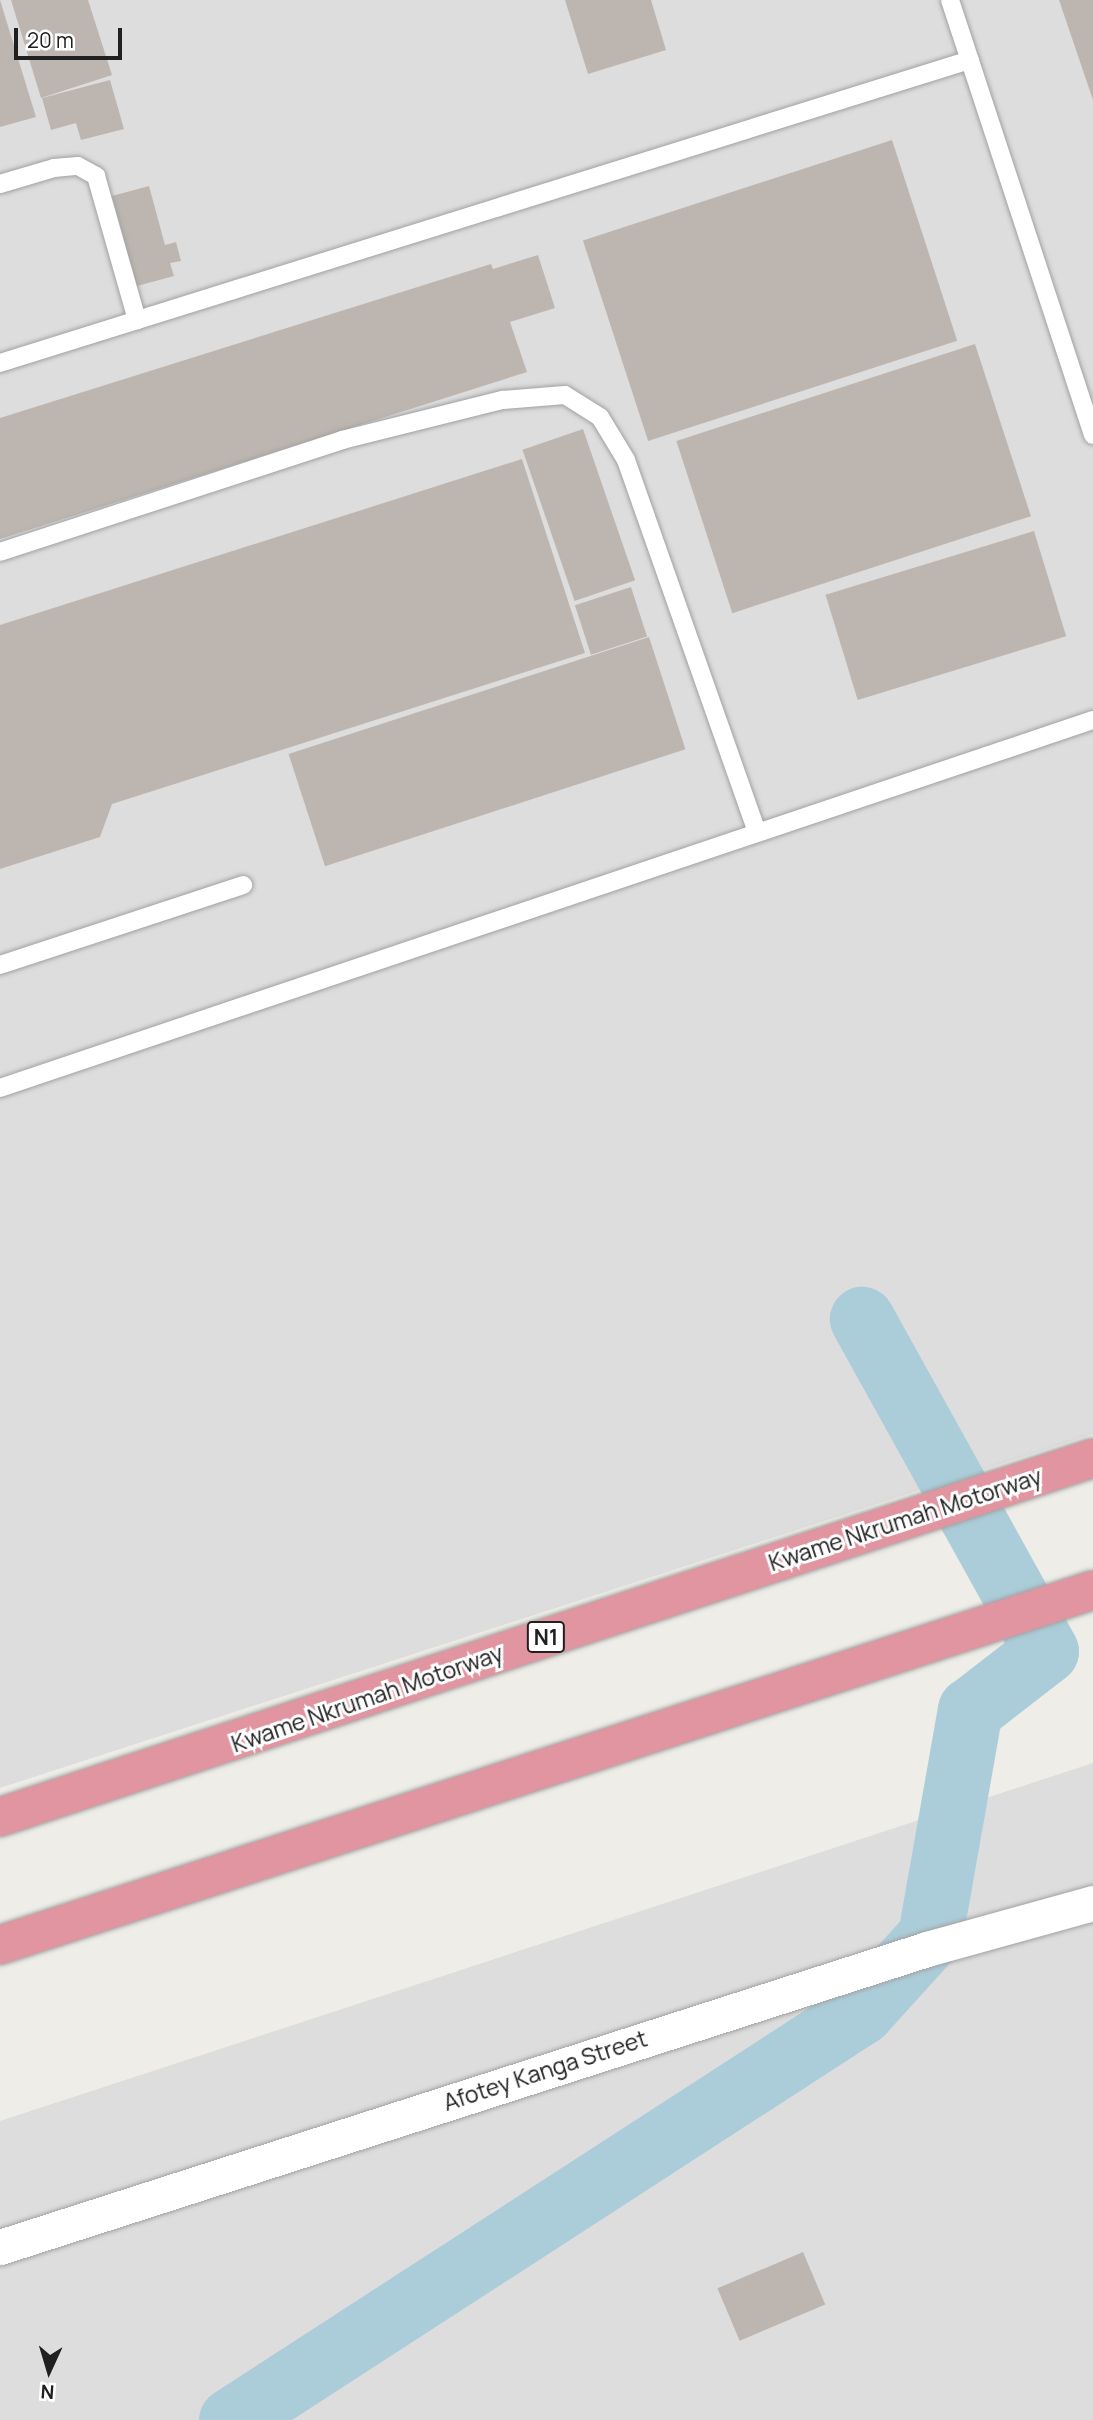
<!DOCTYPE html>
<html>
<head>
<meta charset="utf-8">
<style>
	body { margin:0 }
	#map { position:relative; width:1093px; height:2420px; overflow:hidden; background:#efede7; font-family:Manrope,sans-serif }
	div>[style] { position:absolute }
	.residential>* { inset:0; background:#dedddd }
	.river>* { height:65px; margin:-32.5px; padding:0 32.5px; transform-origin:32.5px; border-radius:32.5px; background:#abcdda }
	.building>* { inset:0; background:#bdb6b0; transform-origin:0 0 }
	.roads { filter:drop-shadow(0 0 2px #a1a1a1) drop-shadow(0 0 2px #a1a1a1) }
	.lane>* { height:18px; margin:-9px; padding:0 9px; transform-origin:9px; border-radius:9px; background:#fff }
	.street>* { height:35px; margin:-17.5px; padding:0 17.5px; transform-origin:17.5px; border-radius:17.5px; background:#fff }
	.highway>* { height:38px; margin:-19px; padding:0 19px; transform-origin:19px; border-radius:19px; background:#e195a0 }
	span { translate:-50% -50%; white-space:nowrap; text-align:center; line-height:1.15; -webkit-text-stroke:6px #fff; paint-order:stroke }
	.shield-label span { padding:2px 5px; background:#fff; border:2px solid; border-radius:5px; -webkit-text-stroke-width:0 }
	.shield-label { font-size:21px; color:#202020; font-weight:700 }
	.street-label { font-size:23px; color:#202020 }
	.north { position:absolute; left:14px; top:2336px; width:70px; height:70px; -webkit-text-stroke:5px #fff; paint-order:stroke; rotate:184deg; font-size:19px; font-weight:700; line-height:28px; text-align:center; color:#202020 }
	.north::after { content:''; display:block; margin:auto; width:24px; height:32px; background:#202020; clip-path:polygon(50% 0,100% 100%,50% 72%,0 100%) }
	.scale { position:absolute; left:14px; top:28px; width:108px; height:32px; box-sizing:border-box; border:4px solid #202020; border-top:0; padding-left:9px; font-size:21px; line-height:24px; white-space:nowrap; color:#202020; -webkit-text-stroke:5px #fff; paint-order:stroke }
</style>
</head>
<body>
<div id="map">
	<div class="residential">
		<div style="clip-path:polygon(0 0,1093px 0,1093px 1434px,0 1788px)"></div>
		<div style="clip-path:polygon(1093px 1763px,1093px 2420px,0 2420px,0 2121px)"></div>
	</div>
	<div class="river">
		<div style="left:231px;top:2420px;width:751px;rotate:-32.93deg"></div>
		<div style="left:861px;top:2012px;width:103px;rotate:-47.8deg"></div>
		<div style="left:930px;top:1936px;width:230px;rotate:-80deg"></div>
		<div style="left:970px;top:1710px;width:96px;rotate:-37.8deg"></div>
		<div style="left:1046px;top:1651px;width:380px;rotate:-119deg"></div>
	</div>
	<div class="building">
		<div style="clip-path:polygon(0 0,36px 117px,0 127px)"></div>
		<div style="clip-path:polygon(11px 0,88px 0,112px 75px,41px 98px)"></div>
		<div style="clip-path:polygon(565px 0,651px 0,666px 50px,588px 74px)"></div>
		<div style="clip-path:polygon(1059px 0,1093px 0,1093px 100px)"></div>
		<div style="clip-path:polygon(110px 80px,124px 129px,81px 140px,76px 123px,51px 130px,42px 98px)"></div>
		<div style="left:892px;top:140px;width:211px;height:325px;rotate:72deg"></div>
		<div style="clip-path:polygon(149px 186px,165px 245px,176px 242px,181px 261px,170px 263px,174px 276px,137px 286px,112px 196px)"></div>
		<div style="clip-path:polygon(538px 255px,555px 308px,510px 322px,527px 372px,0 539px,0 418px,491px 264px,493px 269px)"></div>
		<div style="left:975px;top:344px;width:181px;height:314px;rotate:72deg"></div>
		<div style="left:583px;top:429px;width:160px;height:64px;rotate:71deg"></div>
		<div style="clip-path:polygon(522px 459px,585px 653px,112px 804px,100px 837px,0 869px,0 625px)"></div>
		<div style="left:1034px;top:531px;width:110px;height:218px;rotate:73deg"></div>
		<div style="left:631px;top:587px;width:52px;height:59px;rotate:72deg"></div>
		<div style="left:649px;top:637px;width:118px;height:379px;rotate:72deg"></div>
		<div style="left:803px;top:2252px;width:57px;height:93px;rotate:67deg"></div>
	</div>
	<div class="roads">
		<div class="lane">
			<div style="left:950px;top:0;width:458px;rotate:71.8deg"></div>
			<div style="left:0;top:184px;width:56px;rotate:-16.5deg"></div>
			<div style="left:54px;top:168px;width:24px;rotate:-5deg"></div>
			<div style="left:78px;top:166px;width:21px;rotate:29deg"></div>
			<div style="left:96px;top:176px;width:150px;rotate:74.1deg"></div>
			<div style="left:0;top:363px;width:1016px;rotate:-17.35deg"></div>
			<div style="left:0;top:552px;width:360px;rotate:-18.1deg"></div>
			<div style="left:342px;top:440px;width:166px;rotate:-14deg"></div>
			<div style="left:503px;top:400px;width:62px;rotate:-4.6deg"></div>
			<div style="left:565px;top:395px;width:41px;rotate:32.2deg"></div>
			<div style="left:600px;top:417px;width:50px;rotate:58.8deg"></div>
			<div style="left:626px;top:460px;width:393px;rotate:70.6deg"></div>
			<div style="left:0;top:965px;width:256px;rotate:-18.2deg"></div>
			<div style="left:0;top:1088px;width:1153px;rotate:-18.61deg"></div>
		</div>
		<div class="street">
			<div style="left:0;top:2247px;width:974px;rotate:-17.82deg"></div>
			<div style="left:927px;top:1949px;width:172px;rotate:-15.5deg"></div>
		</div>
		<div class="highway">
			<div style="left:0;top:1817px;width:1150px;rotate:-18.18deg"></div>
			<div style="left:0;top:1945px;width:1149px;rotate:-17.99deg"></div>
		</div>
	</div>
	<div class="shield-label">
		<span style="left:546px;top:1637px">N1</span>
	</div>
	<div class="street-label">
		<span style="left:905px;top:1519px;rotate:-18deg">Kwame Nkrumah Motorway</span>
		<span style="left:367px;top:1698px;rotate:-19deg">Kwame Nkrumah Motorway</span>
		<span style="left:545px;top:2070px;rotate:-18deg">Afotey Kanga Street</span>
	</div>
	<div class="north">N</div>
	<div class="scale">20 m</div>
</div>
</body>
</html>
